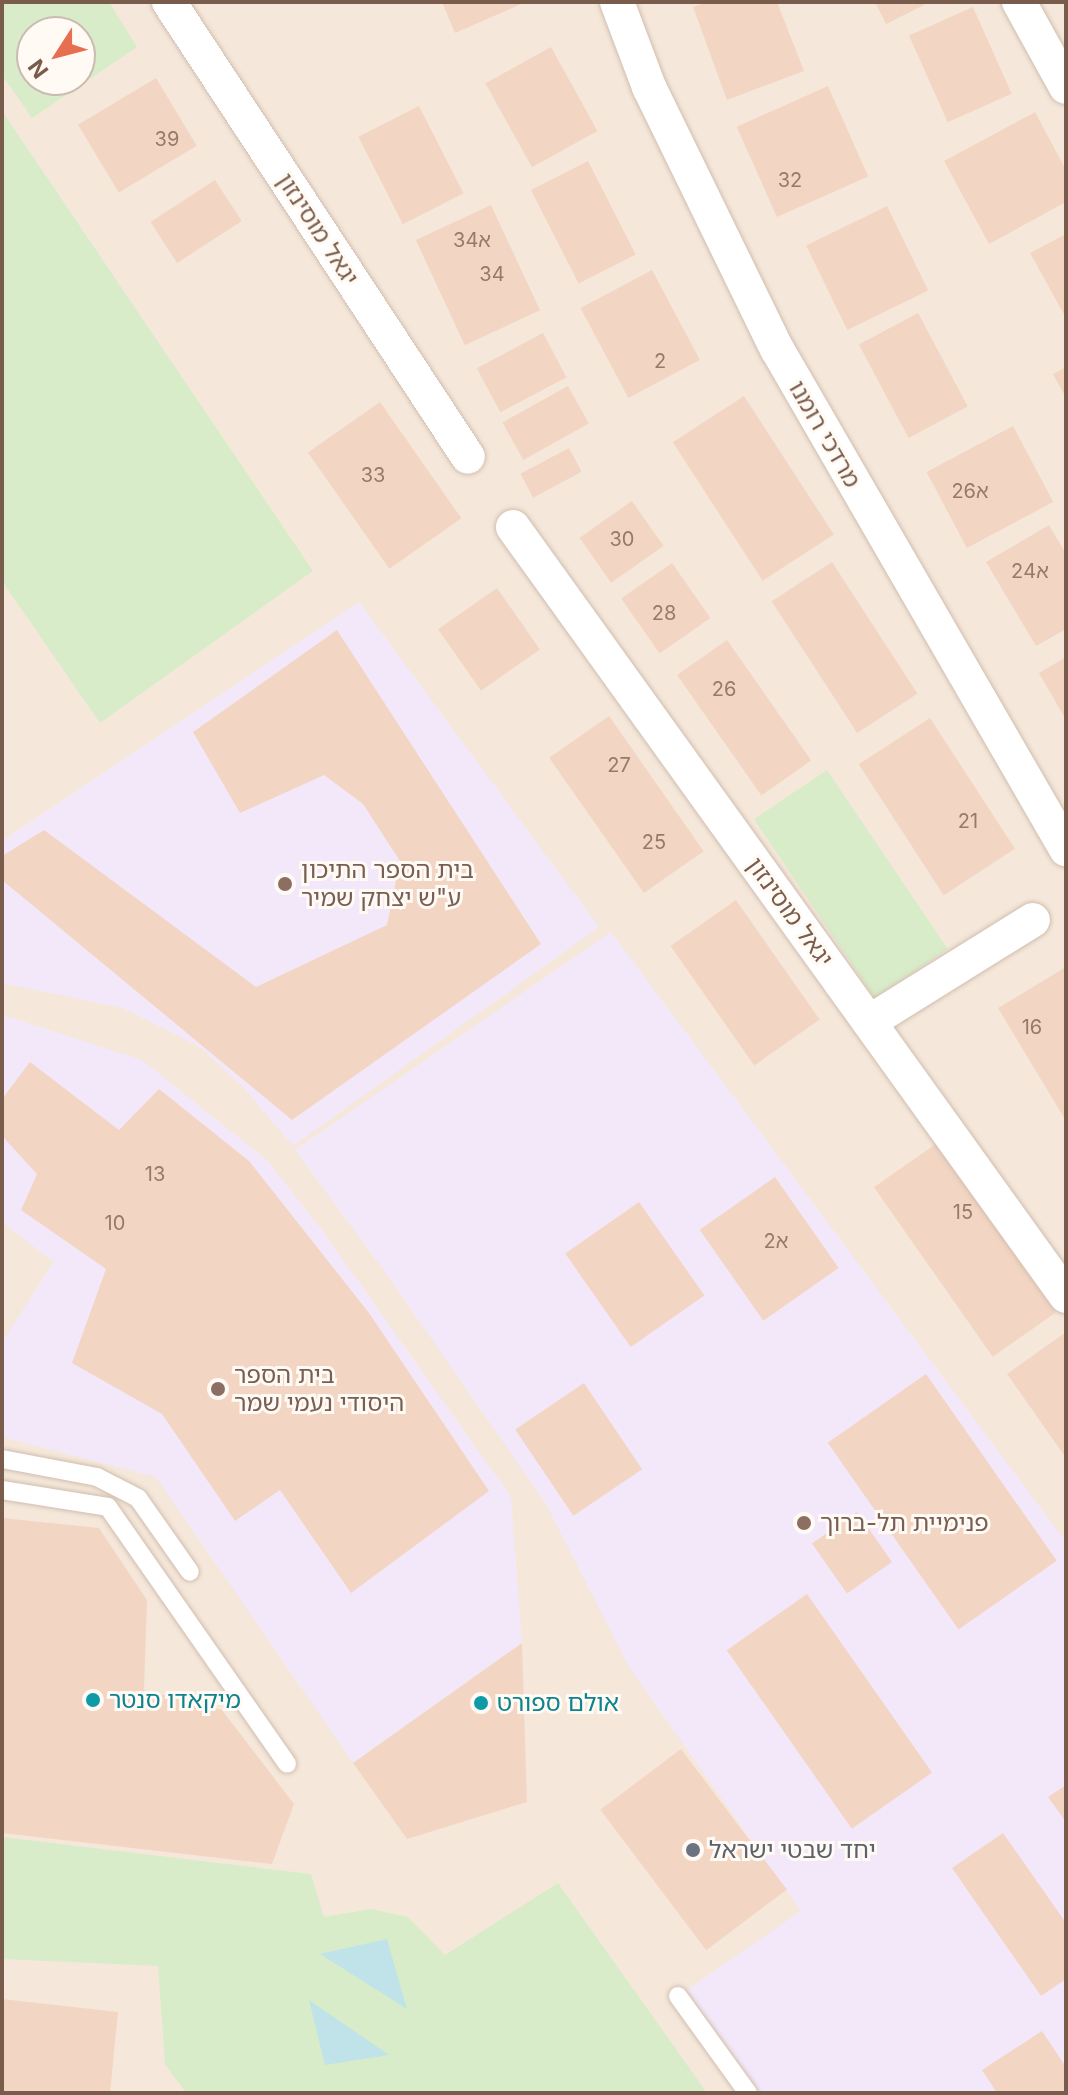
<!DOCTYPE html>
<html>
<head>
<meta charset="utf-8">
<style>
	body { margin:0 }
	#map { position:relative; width:1068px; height:2095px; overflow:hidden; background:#fdf6ec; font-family:Inter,"Noto Sans Hebrew",sans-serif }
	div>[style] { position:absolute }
	.residential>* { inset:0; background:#f5e8da }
	.education>* { inset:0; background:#f3e8fa }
	.green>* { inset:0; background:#d8ecc9; transform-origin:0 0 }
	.water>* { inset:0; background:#bfe3e8 }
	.building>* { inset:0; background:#f3d5c3; transform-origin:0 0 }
	.roads { filter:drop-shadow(0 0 2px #d1beb0) drop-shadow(0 0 2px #d1beb0) }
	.service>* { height:18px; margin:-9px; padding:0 9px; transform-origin:9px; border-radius:9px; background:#fff }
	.minor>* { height:34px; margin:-17px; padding:0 17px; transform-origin:17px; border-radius:17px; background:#fff }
	.dots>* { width:22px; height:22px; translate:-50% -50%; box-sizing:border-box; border:4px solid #fffaf3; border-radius:50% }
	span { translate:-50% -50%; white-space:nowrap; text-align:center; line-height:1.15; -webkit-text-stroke:6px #fffaf3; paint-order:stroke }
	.number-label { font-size:20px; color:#987a6a }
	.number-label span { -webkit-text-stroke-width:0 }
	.street-label { font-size:24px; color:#7a5c4d }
	.education-label { font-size:24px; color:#785e54 }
	.left { translate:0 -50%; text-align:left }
	.culture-label { font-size:24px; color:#0d838f }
	.worship-label { font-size:24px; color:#5b616d }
	.frame { position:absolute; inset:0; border:4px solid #7a5c4d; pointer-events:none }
	.north { position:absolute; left:16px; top:16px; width:80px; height:80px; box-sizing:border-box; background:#fffaf3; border:2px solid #cabbb1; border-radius:50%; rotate:234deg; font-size:22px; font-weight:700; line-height:32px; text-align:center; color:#7a5c4d }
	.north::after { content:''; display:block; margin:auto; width:28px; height:36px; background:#e76f51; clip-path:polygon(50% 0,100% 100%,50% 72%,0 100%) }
</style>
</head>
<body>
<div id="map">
	<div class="residential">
		<div style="clip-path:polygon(evenodd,2px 2px,1066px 2px,1066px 2093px,2px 2093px,2px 2px,32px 32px,80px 32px,80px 80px,32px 80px,32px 32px)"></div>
	</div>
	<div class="education">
		<div style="clip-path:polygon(359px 602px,599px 927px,293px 1146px,243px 1087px,200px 1047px,123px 1008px,2px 983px,2px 841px)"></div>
		<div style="clip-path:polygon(611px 932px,1066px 1542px,1066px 2093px,761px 2093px,687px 1990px,801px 1911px,629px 1667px,546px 1504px,390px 1279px,295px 1150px)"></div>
		<div style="clip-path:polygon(2px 1015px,142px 1060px,267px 1160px,322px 1230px,511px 1497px,522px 1643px,353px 1763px,156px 1477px,2px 1437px,2px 1342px,54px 1262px,2px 1222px)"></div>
	</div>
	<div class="green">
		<div style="clip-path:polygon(evenodd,2px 2px,109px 2px,137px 47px,32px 118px,2px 75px,2px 2px,32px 32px,80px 32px,80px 80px,32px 80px,32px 32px)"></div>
		<div style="clip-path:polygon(2px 111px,313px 571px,100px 723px,2px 581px)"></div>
		<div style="left:827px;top:770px;width:216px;height:88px;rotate:56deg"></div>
		<div style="clip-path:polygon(2px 1837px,311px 1874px,324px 1917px,371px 1909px,408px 1917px,445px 1955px,558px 1883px,707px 2093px,186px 2093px,165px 2064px,158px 1966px,2px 1959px)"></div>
	</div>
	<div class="water">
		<div style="clip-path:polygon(387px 1939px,407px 2009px,320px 1954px)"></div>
		<div style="clip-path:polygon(309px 2000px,389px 2055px,325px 2065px)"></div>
	</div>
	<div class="building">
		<div style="clip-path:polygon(442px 2px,526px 2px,455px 33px)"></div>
		<div style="clip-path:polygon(707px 2px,777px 2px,804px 71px,727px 100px,693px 7px)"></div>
		<div style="clip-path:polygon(875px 2px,930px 2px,886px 24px)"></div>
		<div style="left:973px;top:7px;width:95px;height:70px;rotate:66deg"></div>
		<div style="left:551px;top:47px;width:96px;height:75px;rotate:61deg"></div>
		<div style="left:156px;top:78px;width:79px;height:91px;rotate:59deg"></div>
		<div style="left:828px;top:86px;width:99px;height:100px;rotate:66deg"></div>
		<div style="left:419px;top:106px;width:98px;height:68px;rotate:63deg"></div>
		<div style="clip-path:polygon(1035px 112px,1066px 170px,1066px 202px,989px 244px,944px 161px)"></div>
		<div style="left:588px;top:161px;width:105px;height:64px;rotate:63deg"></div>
		<div style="left:215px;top:180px;width:49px;height:77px;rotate:57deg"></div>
		<div style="left:491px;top:205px;width:116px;height:83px;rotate:65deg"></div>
		<div style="left:887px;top:206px;width:94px;height:90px;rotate:64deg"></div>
		<div style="clip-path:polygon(1066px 234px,1066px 318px,1030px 253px)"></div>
		<div style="left:652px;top:270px;width:102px;height:81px;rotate:62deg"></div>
		<div style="left:918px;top:313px;width:106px;height:67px;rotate:62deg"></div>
		<div style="left:543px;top:333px;width:50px;height:75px;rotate:62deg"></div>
		<div style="clip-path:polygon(1066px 367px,1066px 398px,1053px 374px)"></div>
		<div style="left:568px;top:386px;width:43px;height:75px;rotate:61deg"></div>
		<div style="left:744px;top:396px;width:165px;height:85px;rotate:57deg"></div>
		<div style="left:380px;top:402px;width:142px;height:88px;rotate:55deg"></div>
		<div style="left:1013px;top:426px;width:86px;height:98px;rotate:62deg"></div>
		<div style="left:569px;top:448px;width:27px;height:55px;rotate:62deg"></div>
		<div style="left:632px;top:501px;width:55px;height:64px;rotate:55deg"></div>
		<div style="clip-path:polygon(1049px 525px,1066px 554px,1066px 629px,1036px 646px,986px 562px)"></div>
		<div style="left:832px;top:562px;width:157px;height:72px;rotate:57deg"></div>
		<div style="left:672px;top:563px;width:67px;height:62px;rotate:55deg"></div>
		<div style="left:497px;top:588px;width:75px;height:72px;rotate:55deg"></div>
		<div style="clip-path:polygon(337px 630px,541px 944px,292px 1120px,2px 880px,2px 856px,44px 830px,256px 987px,387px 925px,400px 861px,363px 804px,324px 775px,240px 813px,193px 732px)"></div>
		<div style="left:727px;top:640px;width:147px;height:61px;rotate:55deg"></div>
		<div style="clip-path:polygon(1066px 657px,1066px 720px,1039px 673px)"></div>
		<div style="left:609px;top:716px;width:165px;height:73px;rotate:55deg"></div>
		<div style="left:930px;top:718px;width:156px;height:85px;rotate:57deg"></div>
		<div style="left:736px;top:900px;width:146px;height:80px;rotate:55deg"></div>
		<div style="clip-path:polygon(1066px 967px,1066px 1121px,998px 1008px)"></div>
		<div style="clip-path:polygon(30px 1062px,119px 1130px,159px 1089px,249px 1161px,369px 1313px,489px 1491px,351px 1593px,280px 1490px,235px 1521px,162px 1414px,72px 1363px,106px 1269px,21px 1210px,37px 1174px,2px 1136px,2px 1099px)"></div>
		<div style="left:937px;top:1143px;width:207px;height:77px;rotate:55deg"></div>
		<div style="left:775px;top:1177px;width:111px;height:92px;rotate:55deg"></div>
		<div style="left:639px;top:1202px;width:114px;height:90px;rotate:55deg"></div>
		<div style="clip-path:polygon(1066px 1332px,1066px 1458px,1007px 1374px)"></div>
		<div style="left:926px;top:1374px;width:228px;height:120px;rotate:55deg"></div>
		<div style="left:584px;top:1383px;width:104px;height:83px;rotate:56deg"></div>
		<div style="left:857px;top:1512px;width:61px;height:55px;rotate:55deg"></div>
		<div style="clip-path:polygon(2px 1518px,99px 1528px,147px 1600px,144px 1690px,222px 1710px,294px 1804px,272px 1864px,2px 1833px)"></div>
		<div style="left:807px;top:1594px;width:218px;height:98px;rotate:55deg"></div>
		<div style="clip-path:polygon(522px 1643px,527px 1802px,407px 1839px,353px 1763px)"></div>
		<div style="left:681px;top:1749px;width:176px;height:101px;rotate:53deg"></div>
		<div style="clip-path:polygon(1066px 1785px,1066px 1822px,1048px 1797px)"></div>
		<div style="clip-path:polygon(1003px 1833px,1066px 1923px,1066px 1979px,1041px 1996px,952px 1868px)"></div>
		<div style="clip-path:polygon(2px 1999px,118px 2012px,110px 2093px,2px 2093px)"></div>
		<div style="clip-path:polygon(1042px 2031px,1066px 2067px,1066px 2093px,997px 2093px,982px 2070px)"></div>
	</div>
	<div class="roads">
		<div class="service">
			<div style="left:2px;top:1459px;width:97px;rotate:10.7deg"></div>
			<div style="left:97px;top:1477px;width:46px;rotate:27.1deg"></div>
			<div style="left:138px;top:1498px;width:90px;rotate:54.9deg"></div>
			<div style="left:2px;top:1490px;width:107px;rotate:9.1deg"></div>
			<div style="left:108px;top:1507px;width:313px;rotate:55.1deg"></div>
			<div style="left:678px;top:1996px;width:120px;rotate:54.2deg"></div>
		</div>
		<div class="minor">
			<div style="left:169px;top:2px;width:544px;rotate:56.69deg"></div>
			<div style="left:617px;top:2px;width:91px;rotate:69.4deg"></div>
			<div style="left:649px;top:87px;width:292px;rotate:64deg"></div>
			<div style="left:777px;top:349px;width:578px;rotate:59.97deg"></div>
			<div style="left:1019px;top:2px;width:97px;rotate:61.1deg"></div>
			<div style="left:513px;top:527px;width:947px;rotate:54.28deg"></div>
			<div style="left:869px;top:1022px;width:193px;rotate:-31.9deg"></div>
		</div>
	</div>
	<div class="dots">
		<div style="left:285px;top:884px;background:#8d6e63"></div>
		<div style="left:218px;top:1389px;background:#8d6e63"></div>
		<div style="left:804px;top:1523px;background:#8d6e63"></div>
		<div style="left:93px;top:1700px;background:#0f9aa8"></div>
		<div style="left:481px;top:1703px;background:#0f9aa8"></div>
		<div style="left:693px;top:1850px;background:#6b7280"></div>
	</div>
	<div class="number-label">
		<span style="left:167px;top:139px">39</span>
		<span style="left:790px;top:180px">32</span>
		<span style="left:472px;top:240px">34א</span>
		<span style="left:492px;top:274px">34</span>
		<span style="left:660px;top:361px">2</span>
		<span style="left:373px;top:475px">33</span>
		<span style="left:970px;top:491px">26א</span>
		<span style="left:622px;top:539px">30</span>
		<span style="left:1030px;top:571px">24א</span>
		<span style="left:664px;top:613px">28</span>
		<span style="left:724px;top:689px">26</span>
		<span style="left:619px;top:765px">27</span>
		<span style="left:968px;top:821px">21</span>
		<span style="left:654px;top:842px">25</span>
		<span style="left:1032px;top:1027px">16</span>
		<span style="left:155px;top:1174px">13</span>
		<span style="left:963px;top:1212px">15</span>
		<span style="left:115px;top:1223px">10</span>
		<span style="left:776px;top:1241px">2א</span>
	</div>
	<div class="street-label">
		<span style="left:318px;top:229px;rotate:57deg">יגאל מוסינזון</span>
		<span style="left:825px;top:434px;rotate:60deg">מרדכי רומנו</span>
		<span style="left:790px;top:912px;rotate:54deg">יגאל מוסינזון</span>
	</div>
	<div class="education-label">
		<span class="left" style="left:301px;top:884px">בית הספר התיכון<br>ע"ש יצחק שמיר</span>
		<span class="left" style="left:234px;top:1389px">בית הספר<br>היסודי נעמי שמר</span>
		<span class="left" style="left:820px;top:1523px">פנימיית תל-ברוך</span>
	</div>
	<div class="culture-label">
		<span class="left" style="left:109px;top:1700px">מיקאדו סנטר</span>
		<span class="left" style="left:497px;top:1703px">אולם ספורט</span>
	</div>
	<div class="worship-label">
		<span class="left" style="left:709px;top:1850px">יחד שבטי ישראל</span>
	</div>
	<div class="frame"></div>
	<div class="north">N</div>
</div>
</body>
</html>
